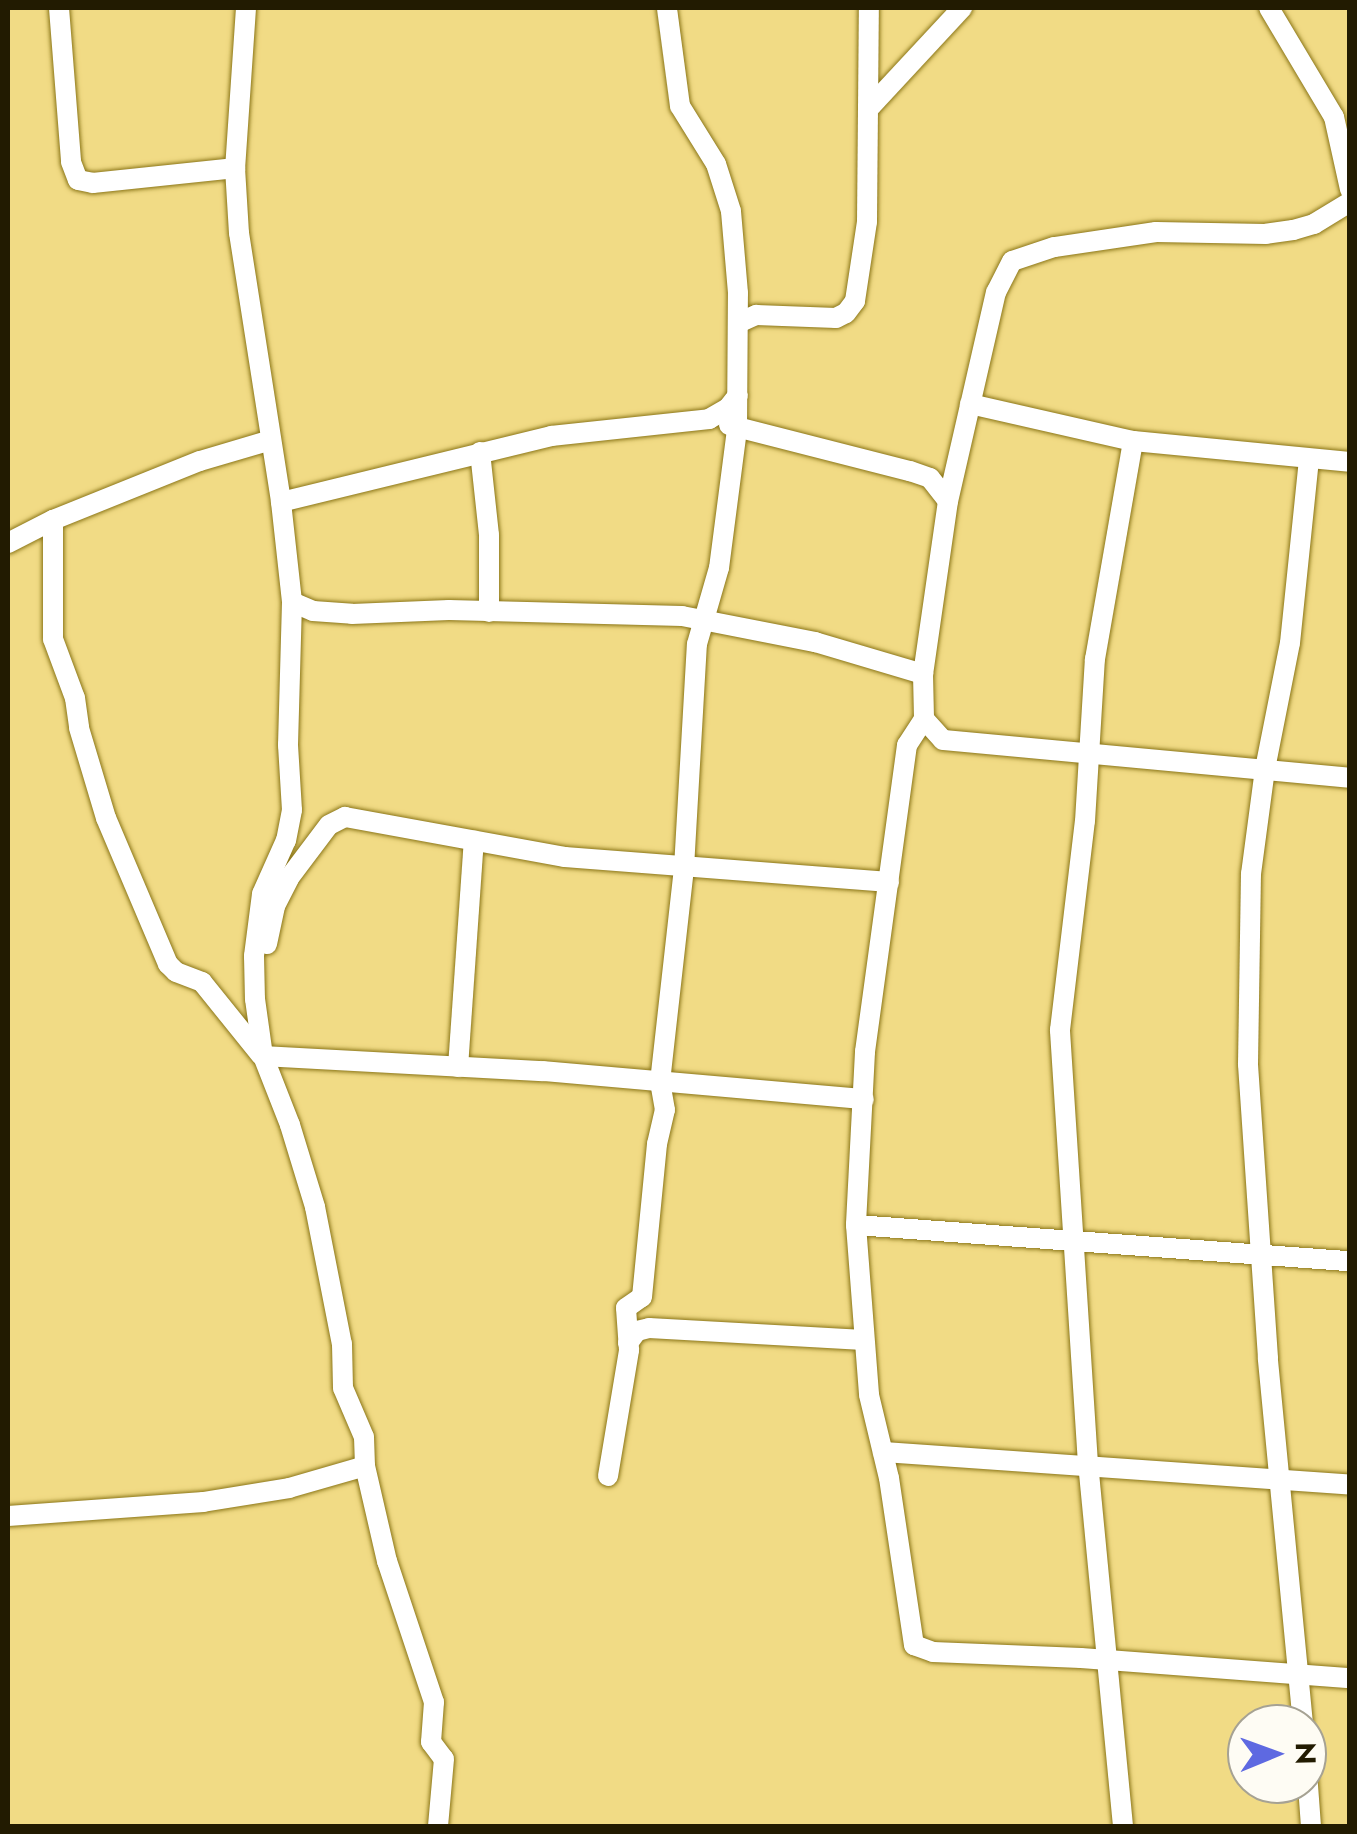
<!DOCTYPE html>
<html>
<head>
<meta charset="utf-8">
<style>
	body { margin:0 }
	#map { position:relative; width:1357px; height:1834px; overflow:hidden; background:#f1db85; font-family:Jost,sans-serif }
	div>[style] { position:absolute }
	.roads { filter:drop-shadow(0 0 2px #8b7618) drop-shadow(0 0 2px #8b7618) }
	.minor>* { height:20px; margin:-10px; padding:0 10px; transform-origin:10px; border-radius:10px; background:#fff }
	span { translate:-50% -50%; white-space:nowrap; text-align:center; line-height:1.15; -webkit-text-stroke:10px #fefcf4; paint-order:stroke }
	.frame { position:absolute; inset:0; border:10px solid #221b01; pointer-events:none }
	.north { position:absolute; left:1227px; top:1704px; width:100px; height:100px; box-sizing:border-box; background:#fefcf4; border:2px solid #a6a293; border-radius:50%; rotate:89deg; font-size:28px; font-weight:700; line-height:40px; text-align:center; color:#221b01 }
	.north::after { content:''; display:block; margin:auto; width:35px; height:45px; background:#5e69e1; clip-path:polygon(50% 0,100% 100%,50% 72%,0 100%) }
</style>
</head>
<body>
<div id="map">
	<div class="roads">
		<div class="minor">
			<div style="left:59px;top:8px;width:154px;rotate:85.5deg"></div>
			<div style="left:71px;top:162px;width:19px;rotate:69deg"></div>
			<div style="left:78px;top:180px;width:15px;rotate:11deg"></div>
			<div style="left:93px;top:183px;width:143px;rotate:-6deg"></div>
			<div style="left:246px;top:8px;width:160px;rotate:93.9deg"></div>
			<div style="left:235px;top:168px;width:65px;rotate:86.5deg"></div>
			<div style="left:239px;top:233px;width:272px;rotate:81.1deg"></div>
			<div style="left:281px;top:502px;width:101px;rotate:83.7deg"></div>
			<div style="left:292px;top:602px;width:143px;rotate:91.6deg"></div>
			<div style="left:288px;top:745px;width:65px;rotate:86.5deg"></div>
			<div style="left:292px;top:810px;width:31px;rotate:101deg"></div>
			<div style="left:286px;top:840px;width:59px;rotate:114deg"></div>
			<div style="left:262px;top:894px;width:63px;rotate:97.4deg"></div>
			<div style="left:254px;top:956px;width:43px;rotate:88.7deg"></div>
			<div style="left:255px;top:999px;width:58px;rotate:82deg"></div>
			<div style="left:263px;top:1056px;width:74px;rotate:68.6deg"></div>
			<div style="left:290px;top:1125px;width:86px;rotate:73deg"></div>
			<div style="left:315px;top:1207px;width:140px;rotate:78.9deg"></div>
			<div style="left:342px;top:1344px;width:44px;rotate:88.7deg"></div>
			<div style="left:343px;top:1388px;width:53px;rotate:66.8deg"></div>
			<div style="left:364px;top:1437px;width:29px;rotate:88deg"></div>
			<div style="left:365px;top:1466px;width:98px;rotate:77deg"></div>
			<div style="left:387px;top:1561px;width:149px;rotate:71.6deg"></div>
			<div style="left:434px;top:1702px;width:40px;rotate:94.3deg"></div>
			<div style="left:431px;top:1742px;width:21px;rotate:53deg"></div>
			<div style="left:444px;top:1759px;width:67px;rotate:95.1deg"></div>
			<div style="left:1269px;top:8px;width:127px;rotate:59.2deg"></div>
			<div style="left:1334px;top:117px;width:74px;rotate:77.5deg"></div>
			<div style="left:871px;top:106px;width:134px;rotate:-47.1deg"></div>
			<div style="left:1350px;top:202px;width:42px;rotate:148.6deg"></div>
			<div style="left:1314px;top:224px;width:22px;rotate:164deg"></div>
			<div style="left:1293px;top:230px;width:27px;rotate:172deg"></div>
			<div style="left:1266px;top:234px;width:110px;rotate:-179deg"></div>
			<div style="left:1156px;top:232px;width:103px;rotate:171.6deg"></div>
			<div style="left:1054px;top:247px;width:44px;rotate:161.6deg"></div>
			<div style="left:1012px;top:261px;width:35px;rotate:117deg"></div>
			<div style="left:996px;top:292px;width:214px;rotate:102.9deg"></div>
			<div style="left:948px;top:501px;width:175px;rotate:98.2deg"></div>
			<div style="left:923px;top:674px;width:45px;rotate:88.7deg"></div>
			<div style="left:924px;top:719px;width:28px;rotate:48deg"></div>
			<div style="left:943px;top:740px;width:409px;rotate:5.3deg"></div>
			<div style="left:738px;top:323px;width:20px;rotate:-24deg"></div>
			<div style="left:756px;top:315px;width:80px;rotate:2.1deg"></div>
			<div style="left:836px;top:318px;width:11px;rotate:-27deg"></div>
			<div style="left:846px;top:313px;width:15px;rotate:-53deg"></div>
			<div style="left:855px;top:301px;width:80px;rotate:-81.4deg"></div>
			<div style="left:867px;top:222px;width:214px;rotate:-89.5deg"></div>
			<div style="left:970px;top:404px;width:167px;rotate:12.8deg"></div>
			<div style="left:1133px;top:441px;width:218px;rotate:5.5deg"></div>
			<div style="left:729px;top:425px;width:187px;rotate:14.3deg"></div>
			<div style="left:910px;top:471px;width:21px;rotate:19deg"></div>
			<div style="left:930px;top:478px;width:29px;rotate:52deg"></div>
			<div style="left:480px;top:452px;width:83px;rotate:83.8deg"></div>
			<div style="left:489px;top:535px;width:77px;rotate:90deg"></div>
			<div style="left:281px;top:502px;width:278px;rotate:-13.7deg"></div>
			<div style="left:551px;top:436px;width:159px;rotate:-6.1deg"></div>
			<div style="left:709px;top:419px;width:22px;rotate:-30deg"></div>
			<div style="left:728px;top:408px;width:16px;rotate:-52deg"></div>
			<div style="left:53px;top:520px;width:119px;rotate:90deg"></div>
			<div style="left:53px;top:639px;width:63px;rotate:69.6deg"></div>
			<div style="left:75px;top:698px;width:30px;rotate:82deg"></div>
			<div style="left:79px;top:728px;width:94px;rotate:73.3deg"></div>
			<div style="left:106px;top:818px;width:159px;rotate:67deg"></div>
			<div style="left:168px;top:964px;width:11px;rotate:45deg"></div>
			<div style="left:176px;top:972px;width:28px;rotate:21deg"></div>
			<div style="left:202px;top:982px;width:94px;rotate:51.1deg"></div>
			<div style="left:8px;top:543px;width:51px;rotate:-27.1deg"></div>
			<div style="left:53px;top:520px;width:158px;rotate:-21.9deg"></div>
			<div style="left:200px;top:461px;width:71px;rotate:-16.4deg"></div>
			<div style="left:292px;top:602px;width:23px;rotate:23deg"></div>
			<div style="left:313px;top:611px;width:39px;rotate:4deg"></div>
			<div style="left:352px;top:614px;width:97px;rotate:-2.4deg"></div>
			<div style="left:449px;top:610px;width:233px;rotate:1.5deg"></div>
			<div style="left:682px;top:616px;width:136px;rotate:11.1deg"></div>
			<div style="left:815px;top:642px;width:113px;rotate:16.5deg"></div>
			<div style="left:924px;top:719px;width:31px;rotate:123deg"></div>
			<div style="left:907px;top:745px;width:310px;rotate:97.8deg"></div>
			<div style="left:865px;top:1052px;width:173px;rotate:93deg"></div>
			<div style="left:856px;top:1225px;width:170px;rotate:85.6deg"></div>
			<div style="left:869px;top:1395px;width:85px;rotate:76.5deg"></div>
			<div style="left:889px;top:1478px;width:169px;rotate:81.5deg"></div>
			<div style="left:914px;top:1645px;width:20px;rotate:20deg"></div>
			<div style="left:933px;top:1652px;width:148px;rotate:2.3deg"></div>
			<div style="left:1081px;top:1658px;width:270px;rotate:4.3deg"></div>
			<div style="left:267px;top:944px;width:39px;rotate:-78deg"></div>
			<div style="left:275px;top:906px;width:31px;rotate:-63deg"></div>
			<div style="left:289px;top:878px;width:66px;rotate:-53deg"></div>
			<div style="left:329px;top:825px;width:18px;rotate:-27deg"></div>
			<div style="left:345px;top:817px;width:224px;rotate:10.3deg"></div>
			<div style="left:565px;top:857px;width:325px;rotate:4.4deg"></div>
			<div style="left:263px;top:1056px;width:280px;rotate:3.1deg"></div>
			<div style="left:543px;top:1071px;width:322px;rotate:5deg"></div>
			<div style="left:458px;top:1067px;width:227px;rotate:-86deg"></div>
			<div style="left:856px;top:1225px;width:495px;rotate:4.2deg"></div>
			<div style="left:628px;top:1343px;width:15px;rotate:-53deg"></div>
			<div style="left:637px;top:1331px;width:12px;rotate:-14deg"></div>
			<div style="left:649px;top:1328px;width:215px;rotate:3.2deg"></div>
			<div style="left:883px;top:1452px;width:468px;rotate:4deg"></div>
			<div style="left:608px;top:1476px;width:128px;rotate:-80.5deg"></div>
			<div style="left:629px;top:1350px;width:42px;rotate:-94.1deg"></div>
			<div style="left:626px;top:1308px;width:19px;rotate:-35deg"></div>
			<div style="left:642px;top:1297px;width:154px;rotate:-84.4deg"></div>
			<div style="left:657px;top:1144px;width:35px;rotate:-77deg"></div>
			<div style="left:665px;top:1110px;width:28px;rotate:-100deg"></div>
			<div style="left:660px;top:1082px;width:215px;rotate:-83.6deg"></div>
			<div style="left:684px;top:868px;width:224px;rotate:-86.7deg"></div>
			<div style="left:697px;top:644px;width:79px;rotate:-73.9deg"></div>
			<div style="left:719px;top:568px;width:140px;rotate:-82.6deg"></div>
			<div style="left:737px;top:429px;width:136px;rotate:-89.6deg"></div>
			<div style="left:738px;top:293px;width:82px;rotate:-94.9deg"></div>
			<div style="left:731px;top:211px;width:49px;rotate:-107.7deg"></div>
			<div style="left:716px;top:164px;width:68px;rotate:-121.8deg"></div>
			<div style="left:680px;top:106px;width:99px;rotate:-97.6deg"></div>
			<div style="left:8px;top:1516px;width:196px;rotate:-4.1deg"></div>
			<div style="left:203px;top:1502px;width:87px;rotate:-9.2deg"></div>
			<div style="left:289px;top:1488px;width:79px;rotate:-16.1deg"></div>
			<div style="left:1303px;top:1724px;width:368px;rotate:-95.5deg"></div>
			<div style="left:1268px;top:1358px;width:295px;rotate:-93.9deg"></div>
			<div style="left:1248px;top:1064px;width:190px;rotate:-89.1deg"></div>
			<div style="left:1251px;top:874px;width:106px;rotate:-82.4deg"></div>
			<div style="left:1265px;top:769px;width:128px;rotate:-78.8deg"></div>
			<div style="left:1290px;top:643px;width:184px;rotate:-84.1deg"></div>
			<div style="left:1307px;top:1772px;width:54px;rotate:85.8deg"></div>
			<div style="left:1123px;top:1826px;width:364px;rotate:-95.5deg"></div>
			<div style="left:1088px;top:1464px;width:435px;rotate:-93.7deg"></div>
			<div style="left:1060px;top:1030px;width:210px;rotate:-83.2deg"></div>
			<div style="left:1085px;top:821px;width:162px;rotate:-86.5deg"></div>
			<div style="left:1095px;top:659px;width:221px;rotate:-80.1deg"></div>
		</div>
	</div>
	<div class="frame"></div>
	<div class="north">N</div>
</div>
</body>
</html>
